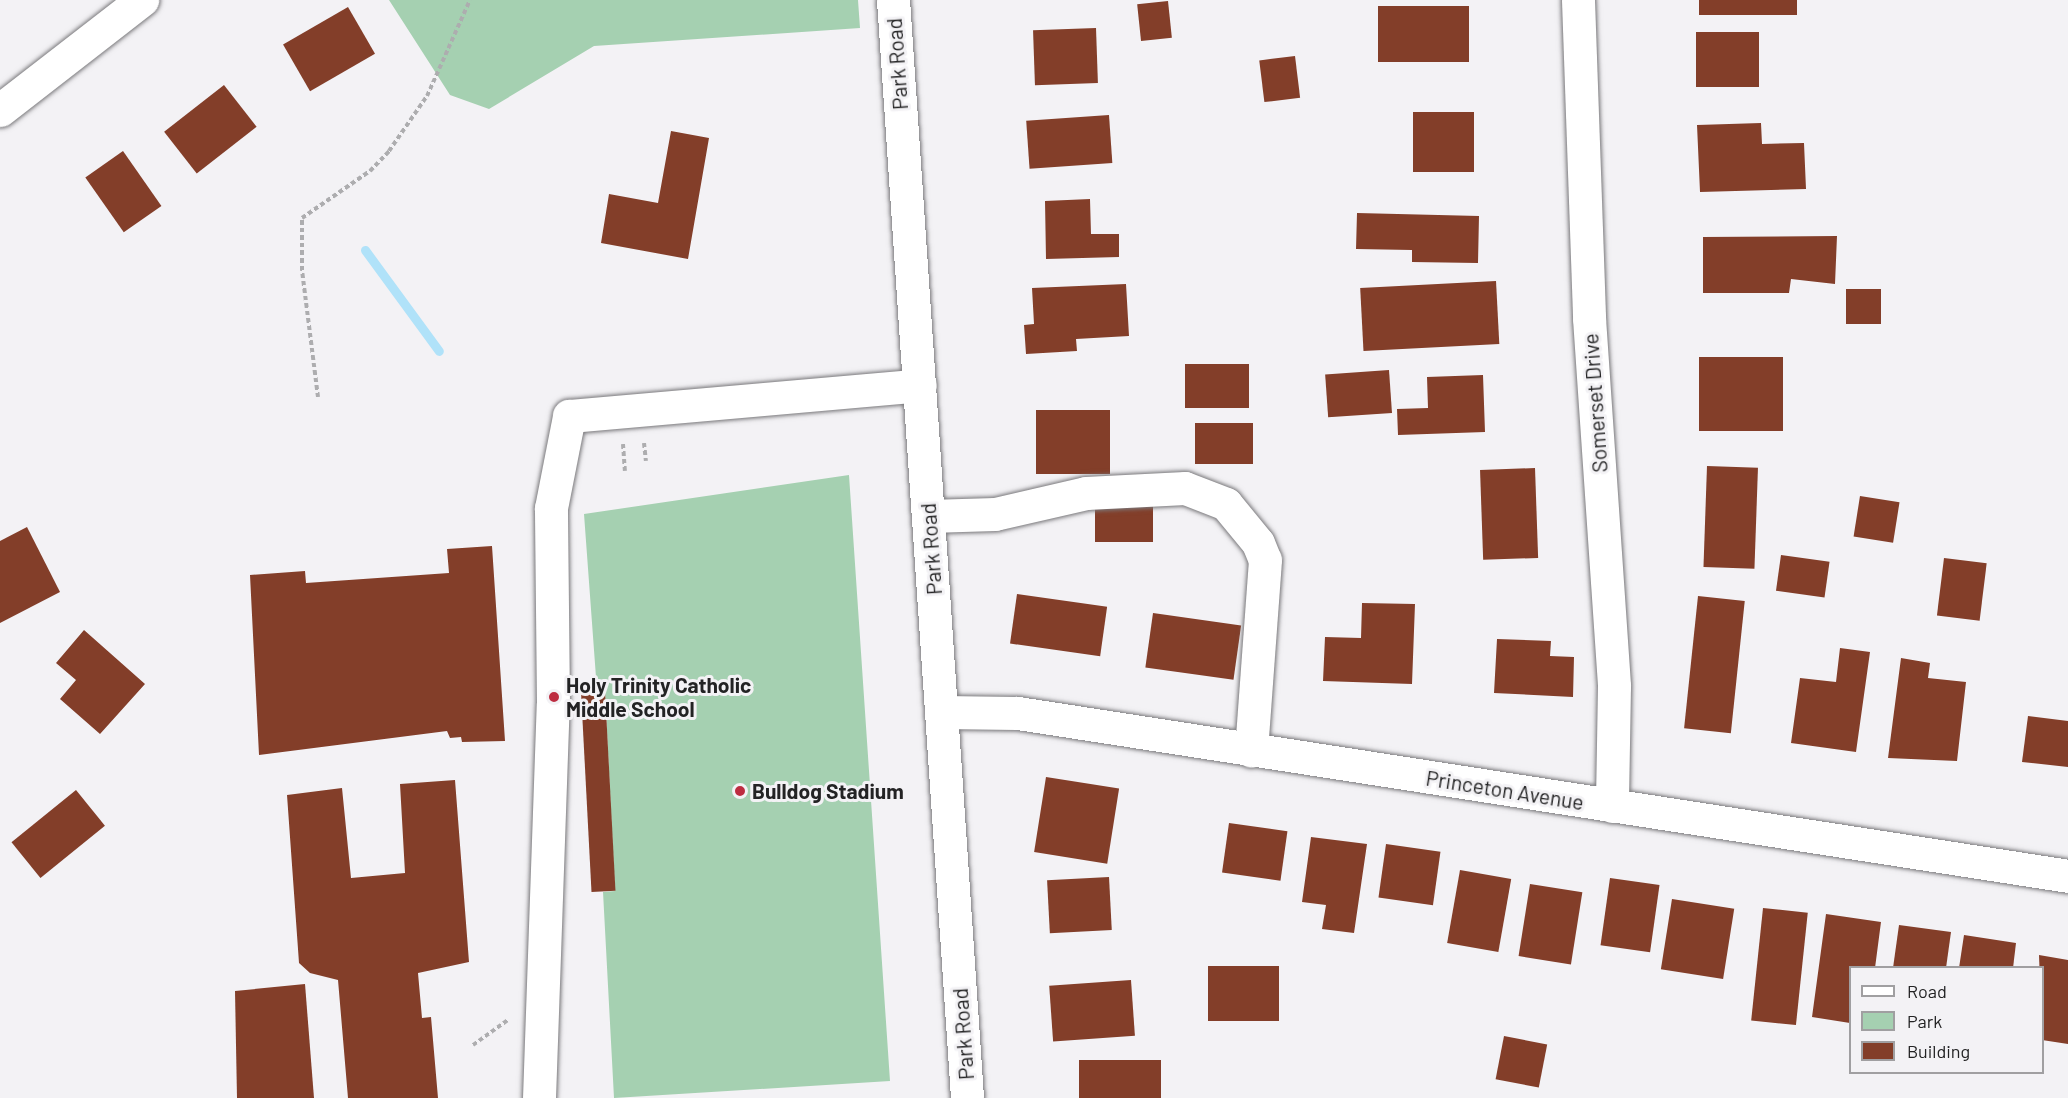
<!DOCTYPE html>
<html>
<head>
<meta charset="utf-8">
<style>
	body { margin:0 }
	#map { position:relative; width:2068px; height:1098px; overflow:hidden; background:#f3f2f5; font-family:Barlow,sans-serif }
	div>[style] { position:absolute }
	.green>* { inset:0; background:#a5d0b1 }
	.stream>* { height:9px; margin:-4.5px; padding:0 4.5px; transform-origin:4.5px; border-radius:4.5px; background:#b0e2f9 }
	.building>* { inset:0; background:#833e29; transform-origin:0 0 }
	.path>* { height:4px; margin-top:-2px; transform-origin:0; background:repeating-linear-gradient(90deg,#adadaf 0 4.5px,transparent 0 7.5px) }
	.roads { filter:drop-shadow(0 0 2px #7a797c) drop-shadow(0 0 2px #7a797c) }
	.minor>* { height:33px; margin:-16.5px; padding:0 16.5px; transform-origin:16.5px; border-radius:16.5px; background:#fff }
	.major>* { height:33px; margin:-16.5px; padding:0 16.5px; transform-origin:16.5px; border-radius:16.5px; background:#fff }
	.dots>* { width:16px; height:16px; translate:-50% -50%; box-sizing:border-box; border:3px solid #f3f2f5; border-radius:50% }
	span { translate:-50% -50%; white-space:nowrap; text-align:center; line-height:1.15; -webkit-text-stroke:6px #f3f2f5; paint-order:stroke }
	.street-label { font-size:21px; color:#232324 }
	.poi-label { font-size:21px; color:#232324; font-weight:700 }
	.left { translate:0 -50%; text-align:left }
	.legend { position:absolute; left:1849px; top:966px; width:195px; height:108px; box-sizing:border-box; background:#f3f2f5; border:2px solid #a09fa1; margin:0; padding:8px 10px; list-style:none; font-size:18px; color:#232324 }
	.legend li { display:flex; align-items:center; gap:12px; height:30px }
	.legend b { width:30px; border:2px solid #a09fa1 }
</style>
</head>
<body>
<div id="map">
	<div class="green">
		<div style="clip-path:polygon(389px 0,858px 0,860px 28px,594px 46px,489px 109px,450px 95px)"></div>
		<div style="clip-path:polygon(849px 475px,890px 1081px,614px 1098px,603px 892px,615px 891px,605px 691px,597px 691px,584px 514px)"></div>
	</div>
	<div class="stream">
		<div style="left:365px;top:250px;width:125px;rotate:53.8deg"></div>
	</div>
	<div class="building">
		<div style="left:1699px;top:0;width:98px;height:15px"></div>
		<div style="left:1168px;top:1px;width:37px;height:31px;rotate:84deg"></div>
		<div style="left:1378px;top:6px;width:91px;height:56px"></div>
		<div style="left:348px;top:7px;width:54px;height:75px;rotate:60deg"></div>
		<div style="left:1096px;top:28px;width:55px;height:63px;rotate:88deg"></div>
		<div style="left:1696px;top:32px;width:63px;height:55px"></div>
		<div style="left:1295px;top:56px;width:42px;height:36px;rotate:83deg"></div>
		<div style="left:224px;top:85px;width:53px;height:76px;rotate:52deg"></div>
		<div style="left:1413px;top:112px;width:61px;height:60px"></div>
		<div style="left:1109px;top:115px;width:48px;height:83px;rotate:86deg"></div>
		<div style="clip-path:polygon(1761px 123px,1762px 144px,1804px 143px,1806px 189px,1700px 192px,1697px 125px)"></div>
		<div style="clip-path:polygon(671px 131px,709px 138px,688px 259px,601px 243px,609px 194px,658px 203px)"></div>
		<div style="left:123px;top:151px;width:67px;height:46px;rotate:55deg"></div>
		<div style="clip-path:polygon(1090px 199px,1091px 234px,1119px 234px,1119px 257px,1046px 259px,1045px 201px)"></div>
		<div style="clip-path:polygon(1357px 213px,1479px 216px,1478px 263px,1412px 262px,1412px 250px,1356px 249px)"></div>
		<div style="clip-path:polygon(1837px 236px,1835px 284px,1791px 279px,1789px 293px,1703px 293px,1703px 237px)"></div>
		<div style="left:1496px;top:281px;width:63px;height:136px;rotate:87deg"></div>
		<div style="clip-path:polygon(1126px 284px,1129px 336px,1076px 339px,1077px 351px,1026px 354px,1024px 325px,1034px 324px,1032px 288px)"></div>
		<div style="left:1846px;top:289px;width:35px;height:35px"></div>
		<div style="left:1783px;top:357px;width:74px;height:84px;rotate:90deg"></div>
		<div style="left:1185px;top:364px;width:64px;height:44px"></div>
		<div style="left:1389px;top:370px;width:43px;height:64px;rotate:86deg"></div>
		<div style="clip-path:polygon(1483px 375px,1485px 432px,1398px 435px,1397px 409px,1428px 408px,1427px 377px)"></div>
		<div style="left:1036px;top:410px;width:74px;height:64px"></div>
		<div style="left:1195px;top:423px;width:58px;height:41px"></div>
		<div style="left:1707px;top:466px;width:51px;height:101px;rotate:2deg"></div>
		<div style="left:1535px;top:468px;width:90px;height:55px;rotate:88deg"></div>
		<div style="left:1860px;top:496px;width:40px;height:41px;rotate:9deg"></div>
		<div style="left:1095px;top:500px;width:58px;height:42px"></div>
		<div style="clip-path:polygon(27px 527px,60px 592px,0 623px,0 541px)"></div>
		<div style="clip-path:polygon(492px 546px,505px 741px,462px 742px,461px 737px,450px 738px,447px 731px,259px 755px,250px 575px,305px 571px,306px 583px,449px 573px,447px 549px)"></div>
		<div style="left:1781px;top:555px;width:49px;height:36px;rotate:8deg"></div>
		<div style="left:1944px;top:558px;width:43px;height:58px;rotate:7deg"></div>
		<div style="left:1017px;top:594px;width:91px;height:50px;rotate:8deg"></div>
		<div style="left:1698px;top:596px;width:47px;height:133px;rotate:6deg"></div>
		<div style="clip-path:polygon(1362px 603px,1415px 604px,1412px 684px,1323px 681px,1325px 637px,1361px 638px)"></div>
		<div style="left:1153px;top:613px;width:89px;height:55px;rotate:8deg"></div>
		<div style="clip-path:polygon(84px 630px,145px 684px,100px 734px,60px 699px,76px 680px,56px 663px)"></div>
		<div style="clip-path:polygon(1497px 639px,1551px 641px,1550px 656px,1574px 657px,1573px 697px,1494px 693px)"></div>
		<div style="clip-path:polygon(1840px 648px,1870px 652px,1856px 752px,1791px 743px,1800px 678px,1836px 682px)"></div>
		<div style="clip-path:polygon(1901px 658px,1930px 663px,1928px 678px,1966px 682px,1957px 761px,1888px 758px)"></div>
		<div style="left:605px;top:691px;width:200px;height:24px;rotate:87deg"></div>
		<div style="clip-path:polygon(2028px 716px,2068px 721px,2068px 767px,2022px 762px)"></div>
		<div style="left:1046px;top:777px;width:74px;height:76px;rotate:9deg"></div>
		<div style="clip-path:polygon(455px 780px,469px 962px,418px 973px,422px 1018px,431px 1017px,438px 1098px,348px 1098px,338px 980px,310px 973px,299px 963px,287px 795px,342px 788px,351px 878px,405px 873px,400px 784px)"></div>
		<div style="left:76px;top:790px;width:46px;height:83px;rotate:51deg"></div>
		<div style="left:1229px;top:823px;width:59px;height:50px;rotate:8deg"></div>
		<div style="clip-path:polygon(1311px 837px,1367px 844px,1354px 933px,1322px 929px,1326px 905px,1302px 902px)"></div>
		<div style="left:1386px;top:844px;width:55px;height:54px;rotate:8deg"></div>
		<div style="left:1460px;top:870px;width:52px;height:74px;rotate:10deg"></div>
		<div style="left:1109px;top:877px;width:53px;height:62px;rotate:87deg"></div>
		<div style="left:1610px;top:878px;width:50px;height:68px;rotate:8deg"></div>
		<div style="left:1530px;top:884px;width:53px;height:73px;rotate:9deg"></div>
		<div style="left:1672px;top:899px;width:63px;height:71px;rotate:9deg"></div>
		<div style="left:1763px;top:908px;width:45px;height:113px;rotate:6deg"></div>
		<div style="clip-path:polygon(1826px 914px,1881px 922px,1875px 968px,1850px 968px,1850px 1023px,1812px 1017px)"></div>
		<div style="clip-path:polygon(1899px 925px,1951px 932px,1946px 968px,1893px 968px)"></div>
		<div style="clip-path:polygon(1964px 935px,2016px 943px,2013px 968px,1959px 968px)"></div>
		<div style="clip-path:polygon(2039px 955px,2068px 960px,2068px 1044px,2042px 1040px)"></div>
		<div style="left:1208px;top:966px;width:71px;height:55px"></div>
		<div style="left:1131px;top:980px;width:56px;height:82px;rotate:86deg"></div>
		<div style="clip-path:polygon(305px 984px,314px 1098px,237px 1098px,235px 991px)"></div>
		<div style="left:1504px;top:1036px;width:44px;height:44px;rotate:11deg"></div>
		<div style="left:1079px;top:1060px;width:82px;height:38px"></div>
	</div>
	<div class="path">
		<div style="left:318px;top:397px;width:128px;rotate:-97.2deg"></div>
		<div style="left:302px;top:270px;width:52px;rotate:-90deg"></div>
		<div style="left:302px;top:218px;width:83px;rotate:-34.7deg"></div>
		<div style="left:370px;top:171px;width:28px;rotate:-46deg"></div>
		<div style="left:389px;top:151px;width:67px;rotate:-55.4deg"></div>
		<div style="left:427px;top:96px;width:105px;rotate:-65.9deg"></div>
		<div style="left:644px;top:443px;width:18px;rotate:84deg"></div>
		<div style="left:623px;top:444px;width:27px;rotate:86deg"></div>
		<div style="left:473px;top:1045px;width:44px;rotate:-35.8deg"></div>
	</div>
	<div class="roads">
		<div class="minor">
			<div style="left:1578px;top:0;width:318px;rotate:88deg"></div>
			<div style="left:1589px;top:318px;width:369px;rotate:86.1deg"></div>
			<div style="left:1614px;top:686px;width:120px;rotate:91deg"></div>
			<div style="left:0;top:110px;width:180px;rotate:-37.8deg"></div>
			<div style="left:929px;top:516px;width:66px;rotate:-1.7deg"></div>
			<div style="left:995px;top:514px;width:93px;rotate:-13deg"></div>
			<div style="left:1086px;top:493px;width:99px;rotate:-2.9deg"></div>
			<div style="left:1185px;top:488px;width:44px;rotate:21.3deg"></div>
			<div style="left:1226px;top:504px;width:50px;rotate:50.6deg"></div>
			<div style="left:1258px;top:543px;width:18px;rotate:68deg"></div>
			<div style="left:1265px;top:560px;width:191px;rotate:94.2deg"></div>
			<div style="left:941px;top:712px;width:77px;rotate:0.7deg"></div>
			<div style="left:1018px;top:713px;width:1063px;rotate:8.82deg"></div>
			<div style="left:539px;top:1098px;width:394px;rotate:-88deg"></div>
			<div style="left:553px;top:704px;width:196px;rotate:-90.6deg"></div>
			<div style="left:551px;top:508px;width:94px;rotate:-78.9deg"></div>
			<div style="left:569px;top:416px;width:352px;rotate:-5deg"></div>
		</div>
		<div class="major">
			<div style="left:893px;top:0;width:1100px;rotate:86.14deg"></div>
		</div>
	</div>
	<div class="dots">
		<div style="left:554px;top:697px;background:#bd2c40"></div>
		<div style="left:740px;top:791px;background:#bd2c40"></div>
	</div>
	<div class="street-label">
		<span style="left:897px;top:64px;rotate:-94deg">Park Road</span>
		<span style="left:1595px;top:403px;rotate:-94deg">Somerset Drive</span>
		<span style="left:931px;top:549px;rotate:-94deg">Park Road</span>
		<span style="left:1505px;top:790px;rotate:9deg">Princeton Avenue</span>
		<span style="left:963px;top:1034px;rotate:-94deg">Park Road</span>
	</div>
	<div class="poi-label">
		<span class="left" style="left:566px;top:697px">Holy Trinity Catholic<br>Middle School</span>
		<span class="left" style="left:752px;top:791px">Bulldog Stadium</span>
	</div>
	<ul class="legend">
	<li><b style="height:8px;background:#fff"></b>Road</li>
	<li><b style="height:16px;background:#a5d0b1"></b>Park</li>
	<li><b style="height:16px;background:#833e29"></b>Building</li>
	</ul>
</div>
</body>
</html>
